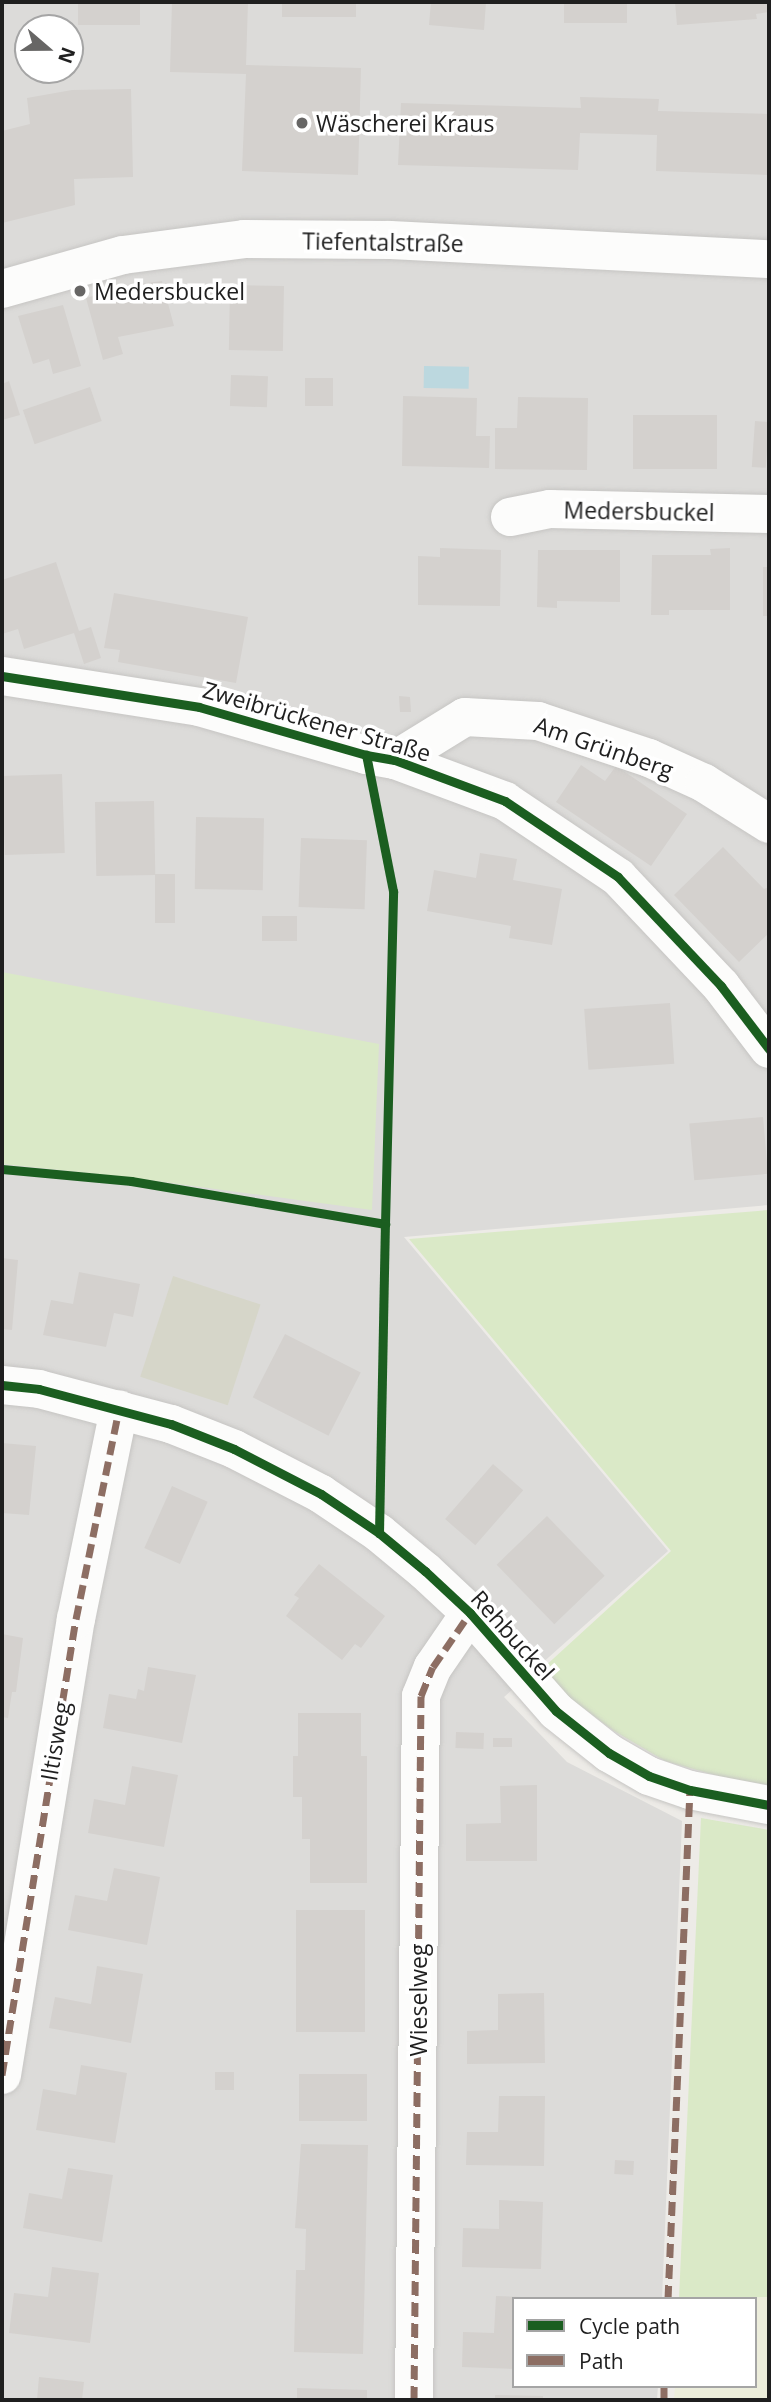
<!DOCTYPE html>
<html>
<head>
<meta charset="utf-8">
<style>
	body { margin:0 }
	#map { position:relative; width:771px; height:2402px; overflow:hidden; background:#edebe7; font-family:"Open Sans",sans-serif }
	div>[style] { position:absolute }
	.residential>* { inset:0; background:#dcdbd9 }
	.construction>* { inset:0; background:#d6d6c9; transform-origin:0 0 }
	.farmland>* { inset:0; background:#eceddb }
	.grass>* { inset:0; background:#dae9c7 }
	.water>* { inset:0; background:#bcd8df; transform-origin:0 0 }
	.building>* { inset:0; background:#d4d1ce; transform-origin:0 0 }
	.roads { filter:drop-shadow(0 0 2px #c6c5c3) drop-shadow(0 0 2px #c6c5c3) }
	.minor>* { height:38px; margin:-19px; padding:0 19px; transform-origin:19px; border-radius:19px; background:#fcfcfb }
	.tertiary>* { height:38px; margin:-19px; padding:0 19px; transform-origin:19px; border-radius:19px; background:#fcfcfb }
	.quiet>* { height:7px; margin-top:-3.5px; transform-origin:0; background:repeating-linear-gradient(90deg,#8d6e63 0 14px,transparent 0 21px) }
	.cycleway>* { height:9px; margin:-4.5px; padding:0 4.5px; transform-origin:4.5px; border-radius:4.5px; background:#1b5e20 }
	.dots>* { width:19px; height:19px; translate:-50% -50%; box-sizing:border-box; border:4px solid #fff; border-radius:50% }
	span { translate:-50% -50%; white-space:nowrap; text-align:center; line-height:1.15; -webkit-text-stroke:7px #fff; paint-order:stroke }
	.poi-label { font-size:23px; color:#1f1f1f }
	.left { translate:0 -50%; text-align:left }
	.street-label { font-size:23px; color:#1f1f1f }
	.frame { position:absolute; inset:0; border:4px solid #1f1f1f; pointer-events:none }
	.legend { position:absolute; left:512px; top:2297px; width:245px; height:91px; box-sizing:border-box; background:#fff; border:2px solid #a5a5a5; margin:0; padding:9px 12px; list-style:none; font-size:21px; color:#1f1f1f }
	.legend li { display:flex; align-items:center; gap:14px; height:35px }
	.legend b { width:35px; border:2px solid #a5a5a5 }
	.north { position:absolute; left:14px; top:14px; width:70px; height:70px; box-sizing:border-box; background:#fff; border:2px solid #a5a5a5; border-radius:50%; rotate:110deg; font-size:19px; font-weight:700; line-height:28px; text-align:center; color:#1f1f1f }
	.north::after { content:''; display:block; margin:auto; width:24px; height:32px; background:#676665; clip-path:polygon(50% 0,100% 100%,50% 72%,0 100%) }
</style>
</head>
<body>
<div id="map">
	<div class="residential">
		<div style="clip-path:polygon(evenodd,2px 2px,769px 2px,769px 1205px,404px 1237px,668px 1551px,504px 1697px,567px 1762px,682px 1821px,662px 2299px,514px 2299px,514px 2386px,658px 2386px,657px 2400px,2px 2400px,2px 2px,28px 28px,70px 28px,70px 70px,28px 70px,28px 28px)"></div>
	</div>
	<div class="construction">
		<div style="left:173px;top:1276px;width:92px;height:106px;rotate:18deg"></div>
	</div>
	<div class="farmland">
		<div style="clip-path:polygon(769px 2297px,769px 2400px,674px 2400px,675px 2386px,755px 2386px,755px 2299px,679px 2298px)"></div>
	</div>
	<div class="grass">
		<div style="clip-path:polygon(2px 972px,379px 1044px,372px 1210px,127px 1177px,2px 1164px)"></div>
		<div style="clip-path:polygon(769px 1210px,769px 1785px,722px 1777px,665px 1761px,614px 1731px,571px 1699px,542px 1669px,671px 1551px,409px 1239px)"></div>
		<div style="clip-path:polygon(701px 1818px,769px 1830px,769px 2297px,679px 2298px)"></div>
	</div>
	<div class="water">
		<div style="left:424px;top:366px;width:45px;height:22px;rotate:1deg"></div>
	</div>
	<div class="building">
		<div style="left:78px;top:2px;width:62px;height:23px"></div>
		<div style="clip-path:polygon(172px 2px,248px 2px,246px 65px,361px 68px,358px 175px,242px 171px,246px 74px,170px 72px)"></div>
		<div style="left:282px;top:2px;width:74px;height:15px"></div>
		<div style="clip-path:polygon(431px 2px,486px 2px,484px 30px,429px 25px)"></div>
		<div style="left:564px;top:2px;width:63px;height:21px"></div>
		<div style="clip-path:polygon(675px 2px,769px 2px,769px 12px,756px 14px,757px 19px,677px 25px)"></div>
		<div style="clip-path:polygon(131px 89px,133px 177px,74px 179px,75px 205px,2px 223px,2px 131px,30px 124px,27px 98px,72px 90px)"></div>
		<div style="clip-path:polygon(580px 97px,659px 99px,658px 111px,769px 114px,769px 175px,656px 171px,657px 135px,580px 133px,578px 170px,398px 165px,401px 103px,581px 108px)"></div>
		<div style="clip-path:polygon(162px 281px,174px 326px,118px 337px,123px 354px,103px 360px,86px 298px,132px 285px)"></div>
		<div style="left:230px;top:285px;width:54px;height:65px;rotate:1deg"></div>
		<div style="clip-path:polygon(63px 305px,81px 366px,53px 374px,49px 359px,33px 364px,18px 316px)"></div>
		<div style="left:231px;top:375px;width:37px;height:31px;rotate:2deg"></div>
		<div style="left:305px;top:378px;width:28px;height:28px"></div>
		<div style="clip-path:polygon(9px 381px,20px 415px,2px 420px,2px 384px)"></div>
		<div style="left:90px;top:387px;width:36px;height:71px;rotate:71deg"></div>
		<div style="clip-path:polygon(403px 396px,477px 398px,476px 436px,490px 436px,489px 468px,402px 466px)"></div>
		<div style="clip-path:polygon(518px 397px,588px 398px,587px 470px,495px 469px,495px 428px,517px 428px)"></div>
		<div style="left:633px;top:415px;width:84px;height:54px"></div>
		<div style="left:755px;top:421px;width:14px;height:46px;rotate:4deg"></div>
		<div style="clip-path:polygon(440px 548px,501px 550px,500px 606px,418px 605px,418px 556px,440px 557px)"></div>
		<div style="clip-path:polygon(730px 548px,730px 610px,669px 610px,669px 615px,651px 615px,652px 555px,711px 555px,710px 549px)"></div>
		<div style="clip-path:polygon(538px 550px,620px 550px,620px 602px,557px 601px,557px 608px,537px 607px)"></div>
		<div style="clip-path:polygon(56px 562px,79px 631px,91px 627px,101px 658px,84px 664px,74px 633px,24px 649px,18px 629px,2px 634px,2px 580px)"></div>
		<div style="left:763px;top:567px;width:6px;height:49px"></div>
		<div style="clip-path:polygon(114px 593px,248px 617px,236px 683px,118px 662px,120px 650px,104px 648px)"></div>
		<div style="clip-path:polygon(399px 696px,410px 697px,411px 712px,400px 712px)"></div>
		<div style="clip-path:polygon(581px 765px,605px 781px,616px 766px,687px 814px,651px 866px,556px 802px)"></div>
		<div style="left:62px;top:774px;width:79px;height:60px;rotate:88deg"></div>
		<div style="left:154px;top:801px;width:74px;height:59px;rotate:89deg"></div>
		<div style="left:196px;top:817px;width:68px;height:72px;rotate:1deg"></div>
		<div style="left:301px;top:838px;width:66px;height:69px;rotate:2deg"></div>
		<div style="clip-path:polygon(723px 847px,764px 889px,769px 887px,769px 933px,739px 962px,674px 895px)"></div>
		<div style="clip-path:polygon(480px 853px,517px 859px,513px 880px,562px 889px,552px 945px,509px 938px,511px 926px,427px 911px,434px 870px,476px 878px)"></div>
		<div style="left:175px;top:874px;width:49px;height:20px;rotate:90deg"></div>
		<div style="left:262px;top:916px;width:35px;height:25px"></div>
		<div style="left:670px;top:1003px;width:61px;height:86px;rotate:86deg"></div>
		<div style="left:763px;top:1117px;width:57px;height:74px;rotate:85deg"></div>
		<div style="clip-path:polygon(2px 1258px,18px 1260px,12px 1330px,2px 1329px)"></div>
		<div style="clip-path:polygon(79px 1272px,140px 1284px,133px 1317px,114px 1313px,106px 1347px,43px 1335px,51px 1300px,73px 1304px)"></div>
		<div style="left:285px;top:1334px;width:85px;height:71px;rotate:27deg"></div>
		<div style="clip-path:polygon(2px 1443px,36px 1446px,29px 1515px,2px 1513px)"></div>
		<div style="left:493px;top:1464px;width:40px;height:73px;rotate:41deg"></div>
		<div style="left:172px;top:1486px;width:39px;height:68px;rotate:24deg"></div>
		<div style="left:547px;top:1516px;width:83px;height:70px;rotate:46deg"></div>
		<div style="clip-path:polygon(319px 1564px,385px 1616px,361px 1648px,355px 1644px,342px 1660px,286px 1616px,299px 1598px,294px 1595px)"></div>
		<div style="clip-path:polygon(2px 1634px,23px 1638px,16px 1692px,12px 1692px,8px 1718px,2px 1717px)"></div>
		<div style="clip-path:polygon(148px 1667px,196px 1675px,182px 1743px,103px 1728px,109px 1694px,136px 1699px,138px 1689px,144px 1691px)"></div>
		<div style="clip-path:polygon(298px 1713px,361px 1713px,361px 1756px,367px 1756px,367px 1883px,310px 1883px,310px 1839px,302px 1839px,302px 1797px,293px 1797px,293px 1756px,298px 1756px)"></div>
		<div style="left:456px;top:1732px;width:28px;height:16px;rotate:2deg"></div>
		<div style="left:493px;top:1738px;width:19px;height:9px"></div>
		<div style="clip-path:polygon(132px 1766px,178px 1775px,164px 1847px,88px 1833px,94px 1799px,125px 1805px)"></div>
		<div style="clip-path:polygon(537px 1785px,537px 1861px,466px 1861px,466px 1824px,501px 1823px,500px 1786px)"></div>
		<div style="clip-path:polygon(114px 1868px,160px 1877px,147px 1945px,68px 1930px,75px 1895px,107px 1901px)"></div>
		<div style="left:296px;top:1910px;width:69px;height:122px"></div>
		<div style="clip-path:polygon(97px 1966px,143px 1974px,131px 2043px,49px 2028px,55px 1997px,91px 2004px)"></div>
		<div style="clip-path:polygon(544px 1993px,545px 2063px,467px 2064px,467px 2031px,498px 2030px,498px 1994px)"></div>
		<div style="clip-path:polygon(81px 2065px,127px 2073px,115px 2143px,36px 2130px,43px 2089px,76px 2095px)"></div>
		<div style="left:234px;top:2072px;width:18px;height:19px;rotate:90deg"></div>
		<div style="left:299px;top:2074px;width:68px;height:47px"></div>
		<div style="clip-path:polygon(499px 2096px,545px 2096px,544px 2166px,466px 2165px,467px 2132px,498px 2132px)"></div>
		<div style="clip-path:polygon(301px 2144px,368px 2145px,363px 2354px,294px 2352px,296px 2270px,305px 2270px,306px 2229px,295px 2228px)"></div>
		<div style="left:615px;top:2160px;width:19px;height:14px;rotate:3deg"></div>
		<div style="clip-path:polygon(68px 2168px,113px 2175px,102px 2242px,23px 2228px,29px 2193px,62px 2199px)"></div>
		<div style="clip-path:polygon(499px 2200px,543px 2202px,541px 2269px,462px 2267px,463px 2228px,499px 2229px)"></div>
		<div style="clip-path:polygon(52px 2267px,99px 2273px,90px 2343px,9px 2333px,14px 2293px,48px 2297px)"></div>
		<div style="clip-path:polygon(496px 2296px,522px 2297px,514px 2299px,514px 2369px,462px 2367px,463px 2332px,494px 2333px)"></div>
		<div style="clip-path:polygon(39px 2377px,84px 2382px,82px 2400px,37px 2400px)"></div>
		<div style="clip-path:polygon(297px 2388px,367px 2390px,367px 2400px,297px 2400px)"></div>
		<div style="clip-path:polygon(495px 2395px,543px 2396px,543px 2400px,495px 2400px)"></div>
	</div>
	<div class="roads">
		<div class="minor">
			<div style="left:510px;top:517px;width:41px;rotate:-11.3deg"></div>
			<div style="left:550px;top:509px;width:219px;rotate:1.3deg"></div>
			<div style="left:2px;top:676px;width:199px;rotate:8.9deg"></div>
			<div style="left:199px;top:707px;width:174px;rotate:16deg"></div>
			<div style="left:366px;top:755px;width:29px;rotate:10deg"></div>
			<div style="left:395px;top:760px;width:117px;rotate:20.4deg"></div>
			<div style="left:505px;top:801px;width:136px;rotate:33.9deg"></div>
			<div style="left:618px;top:877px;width:150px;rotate:46.6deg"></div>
			<div style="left:721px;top:986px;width:79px;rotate:52.7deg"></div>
			<div style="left:395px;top:760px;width:82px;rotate:-31.6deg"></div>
			<div style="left:465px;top:717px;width:73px;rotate:3.1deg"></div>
			<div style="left:538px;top:721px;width:117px;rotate:18.4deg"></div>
			<div style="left:649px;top:758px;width:60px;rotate:24.4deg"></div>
			<div style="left:704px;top:783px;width:77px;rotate:32.2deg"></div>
			<div style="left:2px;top:1385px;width:37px;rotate:6deg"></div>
			<div style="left:39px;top:1389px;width:137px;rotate:14.9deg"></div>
			<div style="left:171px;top:1424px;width:68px;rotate:21.6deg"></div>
			<div style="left:234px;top:1449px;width:98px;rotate:27.3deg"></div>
			<div style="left:321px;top:1494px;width:70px;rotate:33.9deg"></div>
			<div style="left:379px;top:1533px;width:60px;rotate:39.6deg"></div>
			<div style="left:425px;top:1571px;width:62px;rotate:43deg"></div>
			<div style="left:470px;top:1613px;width:130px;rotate:48.7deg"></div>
			<div style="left:556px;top:1711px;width:68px;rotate:38.4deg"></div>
			<div style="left:609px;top:1753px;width:46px;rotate:29.9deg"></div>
			<div style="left:649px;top:1776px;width:43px;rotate:18.9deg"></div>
			<div style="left:690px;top:1790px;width:80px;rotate:10.8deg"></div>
			<div style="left:2px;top:2075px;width:462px;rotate:-80.8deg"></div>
			<div style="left:76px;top:1619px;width:214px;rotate:-78.4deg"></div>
			<div style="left:414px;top:2400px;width:704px;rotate:-89.43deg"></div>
			<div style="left:421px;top:1696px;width:31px;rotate:-68deg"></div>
			<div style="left:433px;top:1667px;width:65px;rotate:-55.6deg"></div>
		</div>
		<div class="tertiary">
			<div style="left:2px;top:289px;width:126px;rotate:-15.7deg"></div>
			<div style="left:123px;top:255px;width:122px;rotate:-7.5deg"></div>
			<div style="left:244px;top:239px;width:146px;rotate:0.4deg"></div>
			<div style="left:390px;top:240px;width:379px;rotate:2.9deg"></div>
		</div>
	</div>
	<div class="quiet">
		<div style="left:2px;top:2075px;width:462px;rotate:-80.8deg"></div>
		<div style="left:76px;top:1619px;width:214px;rotate:-78.4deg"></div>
		<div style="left:668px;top:2299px;width:509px;rotate:-87.53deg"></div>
		<div style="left:414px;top:2400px;width:704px;rotate:-89.43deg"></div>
		<div style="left:421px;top:1696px;width:31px;rotate:-68deg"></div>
		<div style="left:433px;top:1667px;width:65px;rotate:-55.6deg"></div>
		<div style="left:664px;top:2400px;width:14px;rotate:-90deg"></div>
	</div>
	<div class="cycleway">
		<div style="left:2px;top:676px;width:199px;rotate:8.9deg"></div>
		<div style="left:199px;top:707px;width:174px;rotate:16deg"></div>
		<div style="left:366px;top:755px;width:29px;rotate:10deg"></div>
		<div style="left:395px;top:760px;width:117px;rotate:20.4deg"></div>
		<div style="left:505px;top:801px;width:136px;rotate:33.9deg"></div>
		<div style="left:618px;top:877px;width:150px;rotate:46.6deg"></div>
		<div style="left:721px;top:986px;width:79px;rotate:52.7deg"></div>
		<div style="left:2px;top:1169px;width:130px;rotate:5.3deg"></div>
		<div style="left:131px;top:1181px;width:258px;rotate:9.6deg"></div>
		<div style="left:385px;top:1224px;width:333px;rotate:-88.6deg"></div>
		<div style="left:393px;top:891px;width:139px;rotate:-101.2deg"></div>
		<div style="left:2px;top:1385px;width:37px;rotate:6deg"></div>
		<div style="left:39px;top:1389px;width:137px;rotate:14.9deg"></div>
		<div style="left:171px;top:1424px;width:68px;rotate:21.6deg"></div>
		<div style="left:234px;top:1449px;width:98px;rotate:27.3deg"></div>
		<div style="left:321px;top:1494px;width:70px;rotate:33.9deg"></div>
		<div style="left:379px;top:1533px;width:60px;rotate:39.6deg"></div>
		<div style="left:425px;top:1571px;width:62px;rotate:43deg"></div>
		<div style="left:470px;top:1613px;width:130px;rotate:48.7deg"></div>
		<div style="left:556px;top:1711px;width:68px;rotate:38.4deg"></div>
		<div style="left:609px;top:1753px;width:46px;rotate:29.9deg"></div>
		<div style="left:649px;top:1776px;width:43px;rotate:18.9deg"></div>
		<div style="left:690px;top:1790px;width:80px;rotate:10.8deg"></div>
		<div style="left:379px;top:1533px;width:309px;rotate:-88.9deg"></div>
	</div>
	<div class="dots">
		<div style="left:302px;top:123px;background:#676665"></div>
		<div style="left:80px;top:291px;background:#676665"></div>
	</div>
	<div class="poi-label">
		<span class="left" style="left:316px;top:123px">Wäscherei Kraus</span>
		<span class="left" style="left:94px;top:291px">Medersbuckel</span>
	</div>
	<div class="street-label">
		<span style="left:383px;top:242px;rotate:1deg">Tiefentalstraße</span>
		<span style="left:639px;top:511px;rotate:1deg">Medersbuckel</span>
		<span style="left:317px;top:721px;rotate:16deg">Zweibrückener Straße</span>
		<span style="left:604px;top:747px;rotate:19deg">Am Grünberg</span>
		<span style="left:513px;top:1635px;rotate:48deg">Rehbuckel</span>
		<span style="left:55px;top:1741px;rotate:-80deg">Iltisweg</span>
		<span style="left:418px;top:2000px;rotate:-90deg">Wieselweg</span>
	</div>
	<div class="frame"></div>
	<ul class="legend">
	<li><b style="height:9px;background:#1b5e20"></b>Cycle path</li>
	<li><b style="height:9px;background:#8d6e63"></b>Path</li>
	</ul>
	<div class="north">N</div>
</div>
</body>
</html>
